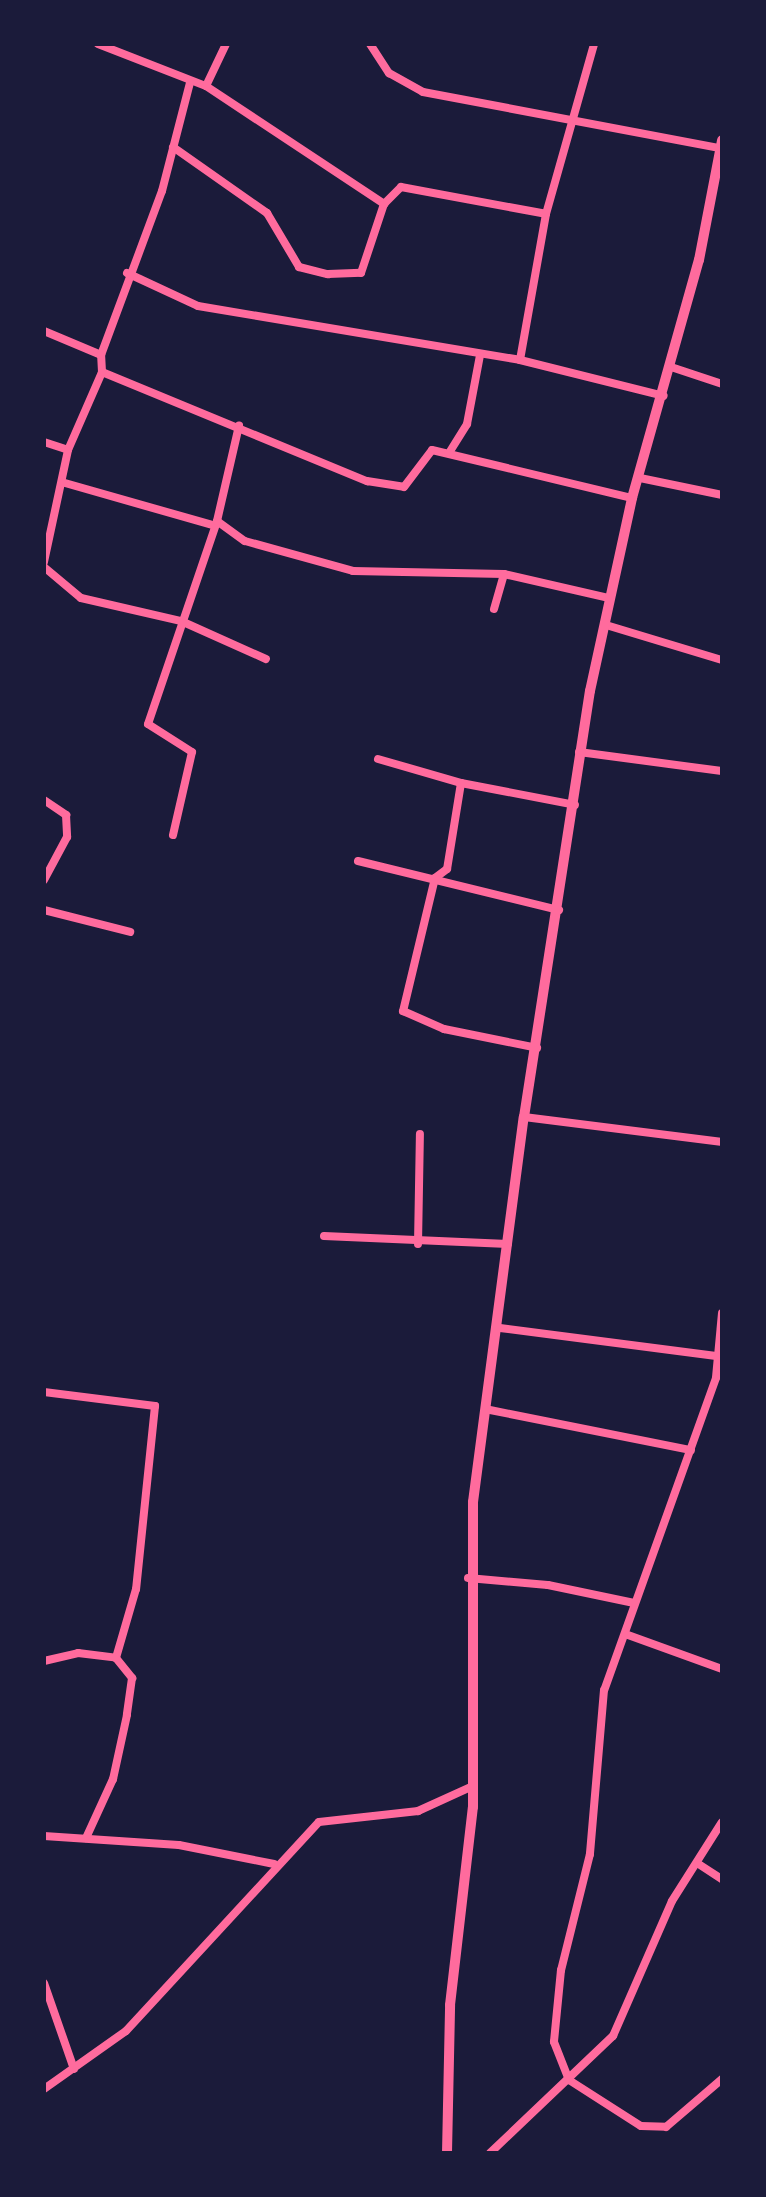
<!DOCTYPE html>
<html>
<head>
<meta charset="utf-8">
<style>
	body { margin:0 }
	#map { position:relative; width:766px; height:2197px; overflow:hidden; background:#1b1b3a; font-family:Ubuntu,sans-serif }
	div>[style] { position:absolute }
	.minor>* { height:8px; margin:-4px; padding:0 4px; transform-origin:4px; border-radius:4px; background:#ff6b9d }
	.tertiary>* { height:10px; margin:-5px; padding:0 5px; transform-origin:5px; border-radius:5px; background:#ff6b9d }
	span { translate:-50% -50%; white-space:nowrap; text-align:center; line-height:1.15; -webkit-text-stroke:8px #1b1b3a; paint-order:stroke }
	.frame { position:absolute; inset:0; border:46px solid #1b1b3a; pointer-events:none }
</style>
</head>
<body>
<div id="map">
	<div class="minor">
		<div style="left:98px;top:44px;width:116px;rotate:21.3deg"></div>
		<div style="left:206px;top:86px;width:214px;rotate:33.5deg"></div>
		<div style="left:370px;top:44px;width:35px;rotate:57deg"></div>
		<div style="left:389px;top:73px;width:39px;rotate:29deg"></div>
		<div style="left:423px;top:92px;width:302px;rotate:10.7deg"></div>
		<div style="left:206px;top:86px;width:47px;rotate:-64.5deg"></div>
		<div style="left:173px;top:147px;width:115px;rotate:35.1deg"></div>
		<div style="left:267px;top:213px;width:63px;rotate:59.3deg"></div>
		<div style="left:299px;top:267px;width:30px;rotate:14deg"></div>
		<div style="left:328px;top:274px;width:33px;rotate:-2deg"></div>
		<div style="left:361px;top:273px;width:73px;rotate:-71.6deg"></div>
		<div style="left:384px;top:204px;width:24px;rotate:-45deg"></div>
		<div style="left:401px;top:187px;width:147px;rotate:10.5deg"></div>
		<div style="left:127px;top:273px;width:78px;rotate:24.9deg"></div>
		<div style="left:198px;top:306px;width:326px;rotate:9.5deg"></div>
		<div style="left:520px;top:360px;width:148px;rotate:14deg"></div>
		<div style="left:44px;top:331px;width:62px;rotate:22.8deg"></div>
		<div style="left:520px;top:360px;width:148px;rotate:-79.9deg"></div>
		<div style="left:546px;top:214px;width:177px;rotate:-74.2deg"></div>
		<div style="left:671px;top:367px;width:54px;rotate:18.4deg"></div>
		<div style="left:102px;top:372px;width:287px;rotate:22.4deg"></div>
		<div style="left:367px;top:481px;width:37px;rotate:9deg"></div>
		<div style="left:404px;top:487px;width:46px;rotate:-52.9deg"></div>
		<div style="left:432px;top:450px;width:206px;rotate:13.5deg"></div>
		<div style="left:44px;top:442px;width:25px;rotate:18deg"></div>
		<div style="left:449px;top:453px;width:34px;rotate:-58deg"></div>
		<div style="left:467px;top:424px;width:70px;rotate:-79.3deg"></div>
		<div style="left:640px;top:478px;width:84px;rotate:11.7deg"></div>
		<div style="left:65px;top:483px;width:153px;rotate:15.9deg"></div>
		<div style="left:217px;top:521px;width:34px;rotate:36deg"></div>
		<div style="left:245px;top:541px;width:112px;rotate:15.5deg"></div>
		<div style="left:353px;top:571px;width:151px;rotate:1.1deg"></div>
		<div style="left:504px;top:574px;width:108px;rotate:12.9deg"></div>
		<div style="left:44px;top:562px;width:115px;rotate:-77.9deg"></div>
		<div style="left:68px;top:450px;width:85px;rotate:-66.4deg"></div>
		<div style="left:102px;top:372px;width:17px;rotate:-93deg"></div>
		<div style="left:101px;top:355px;width:175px;rotate:-69.6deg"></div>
		<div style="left:162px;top:191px;width:112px;rotate:-75.5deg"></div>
		<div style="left:44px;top:567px;width:48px;rotate:40deg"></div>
		<div style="left:81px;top:598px;width:103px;rotate:13deg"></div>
		<div style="left:181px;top:621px;width:93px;rotate:24.1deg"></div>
		<div style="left:494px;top:609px;width:36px;rotate:-74deg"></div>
		<div style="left:606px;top:625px;width:121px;rotate:16.8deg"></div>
		<div style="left:579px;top:752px;width:144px;rotate:7.6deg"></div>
		<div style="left:378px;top:759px;width:86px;rotate:16.1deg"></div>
		<div style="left:461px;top:783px;width:87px;rotate:99.2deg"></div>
		<div style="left:447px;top:869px;width:15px;rotate:143deg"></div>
		<div style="left:435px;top:878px;width:137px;rotate:103.5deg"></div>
		<div style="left:403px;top:1011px;width:45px;rotate:23.7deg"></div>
		<div style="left:444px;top:1029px;width:95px;rotate:11.5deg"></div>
		<div style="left:461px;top:783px;width:116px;rotate:10.9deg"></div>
		<div style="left:44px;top:800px;width:27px;rotate:34deg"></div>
		<div style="left:66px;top:815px;width:22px;rotate:87deg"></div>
		<div style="left:67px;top:837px;width:49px;rotate:118.1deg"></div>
		<div style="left:173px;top:835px;width:85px;rotate:-77.1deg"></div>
		<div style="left:192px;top:752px;width:52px;rotate:-147.5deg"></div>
		<div style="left:148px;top:724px;width:214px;rotate:-71.2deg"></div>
		<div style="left:217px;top:521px;width:98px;rotate:-77deg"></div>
		<div style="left:358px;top:861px;width:207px;rotate:13.7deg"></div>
		<div style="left:44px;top:910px;width:89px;rotate:14.3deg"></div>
		<div style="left:524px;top:1117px;width:200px;rotate:7.2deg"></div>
		<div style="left:324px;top:1236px;width:184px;rotate:2.5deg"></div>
		<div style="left:418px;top:1244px;width:110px;rotate:-89deg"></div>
		<div style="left:722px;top:1313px;width:65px;rotate:95.3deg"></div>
		<div style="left:716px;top:1378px;width:331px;rotate:109.7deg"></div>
		<div style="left:604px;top:1690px;width:165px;rotate:94.9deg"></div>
		<div style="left:590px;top:1854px;width:120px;rotate:104deg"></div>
		<div style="left:561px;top:1970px;width:72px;rotate:95.6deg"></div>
		<div style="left:554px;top:2042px;width:41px;rotate:68.5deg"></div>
		<div style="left:569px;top:2080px;width:85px;rotate:32.6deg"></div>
		<div style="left:641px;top:2126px;width:25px;rotate:2deg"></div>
		<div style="left:666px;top:2127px;width:74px;rotate:-40.6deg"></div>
		<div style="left:500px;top:1328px;width:218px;rotate:7.4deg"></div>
		<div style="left:44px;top:1392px;width:112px;rotate:7.2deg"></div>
		<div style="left:155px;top:1406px;width:184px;rotate:95.9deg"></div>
		<div style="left:136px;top:1589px;width:72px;rotate:106.2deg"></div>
		<div style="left:116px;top:1658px;width:26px;rotate:51deg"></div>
		<div style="left:132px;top:1678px;width:37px;rotate:98deg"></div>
		<div style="left:127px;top:1715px;width:66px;rotate:102.3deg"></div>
		<div style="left:113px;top:1779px;width:65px;rotate:114.6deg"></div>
		<div style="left:485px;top:1409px;width:210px;rotate:11.3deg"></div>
		<div style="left:468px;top:1578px;width:80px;rotate:5deg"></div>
		<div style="left:548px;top:1585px;width:88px;rotate:11.8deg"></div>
		<div style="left:628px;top:1635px;width:100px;rotate:19.9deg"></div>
		<div style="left:44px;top:1661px;width:35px;rotate:-13deg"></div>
		<div style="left:78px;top:1653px;width:38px;rotate:7deg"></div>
		<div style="left:44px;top:1836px;width:135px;rotate:3.8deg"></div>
		<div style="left:179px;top:1845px;width:97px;rotate:11.3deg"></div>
		<div style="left:697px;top:1863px;width:30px;rotate:33deg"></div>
		<div style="left:44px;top:1983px;width:91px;rotate:70.8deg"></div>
		<div style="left:44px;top:2089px;width:100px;rotate:-35.3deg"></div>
		<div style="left:126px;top:2031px;width:284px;rotate:-47.3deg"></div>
		<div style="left:319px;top:1822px;width:100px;rotate:-6.3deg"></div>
		<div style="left:418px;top:1811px;width:60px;rotate:-24.4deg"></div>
		<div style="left:490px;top:2153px;width:170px;rotate:-43.6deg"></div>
		<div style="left:613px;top:2036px;width:147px;rotate:-66.4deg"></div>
		<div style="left:672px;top:1901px;width:93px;rotate:-57.7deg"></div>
	</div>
	<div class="tertiary">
		<div style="left:447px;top:2153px;width:148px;rotate:-88.8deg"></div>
		<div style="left:450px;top:2005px;width:199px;rotate:-83.4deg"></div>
		<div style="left:473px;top:1807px;width:305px;rotate:-90deg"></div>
		<div style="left:473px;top:1502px;width:388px;rotate:-82.5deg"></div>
		<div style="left:524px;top:1117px;width:431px;rotate:-81.2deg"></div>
		<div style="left:590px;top:691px;width:198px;rotate:-77.7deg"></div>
		<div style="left:632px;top:498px;width:247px;rotate:-74.3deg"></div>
		<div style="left:699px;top:260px;width:122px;rotate:-79.1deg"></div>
	</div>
	<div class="frame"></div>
</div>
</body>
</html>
